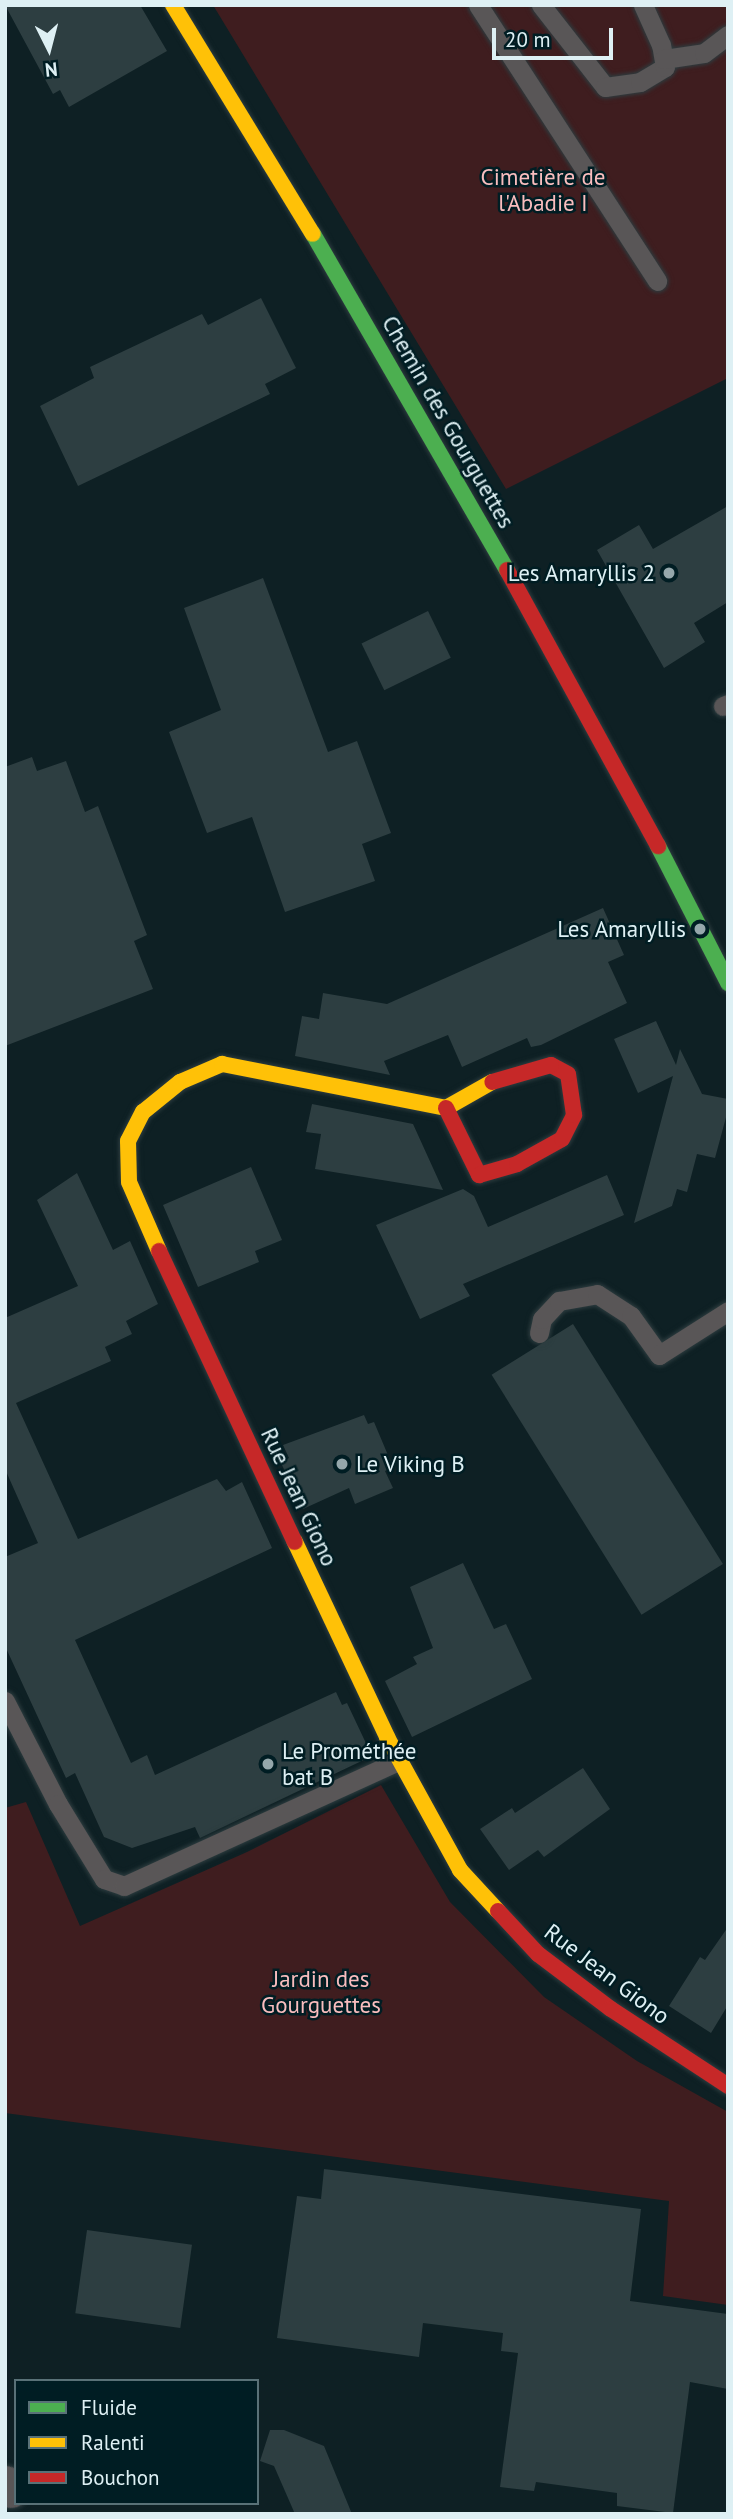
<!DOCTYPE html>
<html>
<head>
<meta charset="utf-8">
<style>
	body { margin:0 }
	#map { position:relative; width:733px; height:2519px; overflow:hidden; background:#0e2024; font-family:"PT Sans",sans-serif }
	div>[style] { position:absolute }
	.green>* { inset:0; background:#3f1d1f }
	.building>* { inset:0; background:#2d3e41; transform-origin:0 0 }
	.roads { filter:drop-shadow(0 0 2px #2d3c3f) drop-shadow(0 0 2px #2d3c3f) }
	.lane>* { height:19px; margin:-9.5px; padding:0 9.5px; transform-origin:9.5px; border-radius:9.5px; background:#595657 }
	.street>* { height:38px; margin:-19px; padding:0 19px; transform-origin:19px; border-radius:19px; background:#595657 }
	.fast>* { height:16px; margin:-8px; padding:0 8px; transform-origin:8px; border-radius:8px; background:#4caf50 }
	.slow>* { height:16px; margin:-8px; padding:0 8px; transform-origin:8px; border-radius:8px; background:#ffc107 }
	.jam>* { height:16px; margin:-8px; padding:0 8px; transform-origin:8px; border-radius:8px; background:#c62828 }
	.dots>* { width:19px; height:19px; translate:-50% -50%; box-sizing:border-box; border:4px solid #001d23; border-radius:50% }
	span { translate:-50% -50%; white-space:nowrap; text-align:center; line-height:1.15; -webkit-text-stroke:5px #001d23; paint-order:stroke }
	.park-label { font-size:23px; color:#f9bdbe }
	.street-label { font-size:23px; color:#def0f4 }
	.poi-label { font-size:23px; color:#def0f4 }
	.right { translate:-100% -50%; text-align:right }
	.left { translate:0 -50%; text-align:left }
	.frame { position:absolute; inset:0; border:7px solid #def0f4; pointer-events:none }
	.legend { position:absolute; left:14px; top:2379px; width:245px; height:126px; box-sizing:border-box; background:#001d23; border:2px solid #597177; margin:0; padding:9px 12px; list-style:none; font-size:21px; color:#def0f4 }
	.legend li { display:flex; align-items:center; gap:14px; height:35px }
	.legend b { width:35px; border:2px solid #597177 }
	.north { position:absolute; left:14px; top:14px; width:70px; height:70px; -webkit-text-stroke:5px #001d23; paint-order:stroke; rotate:174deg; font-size:19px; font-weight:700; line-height:28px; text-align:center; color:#def0f4 }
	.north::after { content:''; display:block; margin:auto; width:24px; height:32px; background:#def0f4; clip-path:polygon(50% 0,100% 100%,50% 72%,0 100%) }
	.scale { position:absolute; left:492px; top:28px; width:121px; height:32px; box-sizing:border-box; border:4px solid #def0f4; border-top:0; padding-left:9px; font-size:21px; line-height:24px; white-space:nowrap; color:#def0f4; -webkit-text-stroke:5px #001d23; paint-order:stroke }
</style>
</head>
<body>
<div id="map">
	<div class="green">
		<div style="clip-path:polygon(213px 5px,728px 5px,728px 378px,506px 489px)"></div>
		<div style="clip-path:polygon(381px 1785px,450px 1902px,544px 1997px,637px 2061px,728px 2112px,728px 2305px,663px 2296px,669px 2201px,5px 2113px,5px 1808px,26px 1802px,80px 1926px,247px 1852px)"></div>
	</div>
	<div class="building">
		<div style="clip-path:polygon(5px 5px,140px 5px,167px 51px,69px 107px,60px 90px,53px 94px)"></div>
		<div style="clip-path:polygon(261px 298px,296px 368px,265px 384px,270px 394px,78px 486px,40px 406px,94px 378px,90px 367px,202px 314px,208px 325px)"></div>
		<div style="clip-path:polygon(728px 506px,728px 602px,694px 623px,705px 642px,664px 668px,597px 550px,639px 525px,653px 549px)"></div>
		<div style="clip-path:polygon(263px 578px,328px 752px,357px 741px,391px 833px,362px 844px,375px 881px,285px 912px,252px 817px,207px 833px,169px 732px,221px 710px,184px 608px)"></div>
		<div style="left:428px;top:611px;width:52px;height:74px;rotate:64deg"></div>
		<div style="clip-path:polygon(32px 757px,37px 771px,66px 761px,85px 812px,98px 806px,147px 935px,134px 941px,153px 989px,5px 1046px,5px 767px)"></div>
		<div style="clip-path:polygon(603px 908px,624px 955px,608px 962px,627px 1003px,541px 1045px,531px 1047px,527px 1038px,462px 1067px,448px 1035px,384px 1061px,390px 1075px,295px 1056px,302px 1016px,319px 1019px,323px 993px,387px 1004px)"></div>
		<div style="clip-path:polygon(656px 1021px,676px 1065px,680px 1049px,702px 1094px,728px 1099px,728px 1110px,715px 1158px,697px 1154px,687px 1192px,677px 1189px,672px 1206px,634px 1223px,673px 1076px,638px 1093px,614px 1039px)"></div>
		<div style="clip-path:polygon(312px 1104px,413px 1124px,443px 1190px,315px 1169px,321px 1134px,306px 1132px)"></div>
		<div style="clip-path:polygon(251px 1167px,282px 1240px,255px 1251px,259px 1262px,198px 1287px,163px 1205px)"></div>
		<div style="clip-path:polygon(77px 1173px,113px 1250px,130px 1241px,158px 1304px,126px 1321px,132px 1334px,105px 1347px,111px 1361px,16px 1403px,78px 1539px,217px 1479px,226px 1491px,242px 1482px,272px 1548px,75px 1640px,131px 1763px,147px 1755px,155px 1775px,336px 1692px,342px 1705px,347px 1703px,372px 1756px,200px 1838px,195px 1827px,132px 1848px,104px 1837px,75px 1773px,66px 1778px,5px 1646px,5px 1557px,38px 1543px,5px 1469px,5px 1318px,78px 1286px,37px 1200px)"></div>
		<div style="clip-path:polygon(607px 1175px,624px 1215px,463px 1284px,470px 1296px,420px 1319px,376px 1225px,463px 1189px,474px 1196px,488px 1227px)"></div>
		<div style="left:573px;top:1324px;width:283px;height:96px;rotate:58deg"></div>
		<div style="clip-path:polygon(364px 1415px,368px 1424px,374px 1422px,393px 1467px,385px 1471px,393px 1488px,355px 1504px,349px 1488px,303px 1509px,281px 1463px,289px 1458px,283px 1445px)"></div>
		<div style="clip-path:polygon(463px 1563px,494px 1629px,506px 1624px,532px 1679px,412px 1737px,385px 1681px,417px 1664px,413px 1657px,433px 1648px,410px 1587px)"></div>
		<div style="clip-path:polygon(583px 1768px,610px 1809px,544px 1857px,538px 1850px,509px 1870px,480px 1829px,512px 1808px,515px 1813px)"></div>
		<div style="clip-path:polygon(728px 1927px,728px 2005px,711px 2033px,669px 2006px,700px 1957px,705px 1960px)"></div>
		<div style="clip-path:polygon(324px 2169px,641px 2209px,630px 2301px,728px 2314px,728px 2389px,690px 2382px,673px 2513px,617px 2506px,617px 2493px,536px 2482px,534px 2491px,500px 2487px,518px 2353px,501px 2351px,503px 2333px,423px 2323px,419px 2357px,277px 2338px,297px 2196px,321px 2199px)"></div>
		<div style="left:87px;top:2230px;width:106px;height:84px;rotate:8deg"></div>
		<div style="clip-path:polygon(270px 2430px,284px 2430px,324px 2446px,352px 2514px,295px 2514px,274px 2466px,260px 2461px)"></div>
	</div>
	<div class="roads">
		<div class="lane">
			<div style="left:478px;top:5px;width:329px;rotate:57deg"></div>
			<div style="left:541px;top:5px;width:104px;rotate:52deg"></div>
			<div style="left:605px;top:87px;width:35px;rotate:-8deg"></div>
			<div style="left:640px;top:82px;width:29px;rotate:-31deg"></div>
			<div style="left:665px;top:67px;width:22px;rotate:-100deg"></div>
			<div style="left:661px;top:45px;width:44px;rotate:-114.2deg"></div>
			<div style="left:664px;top:59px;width:40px;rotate:-8.5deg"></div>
			<div style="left:704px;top:53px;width:30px;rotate:-37deg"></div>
			<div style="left:723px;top:706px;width:5px;rotate:-22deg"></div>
			<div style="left:539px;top:1333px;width:14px;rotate:-78deg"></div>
			<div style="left:542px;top:1319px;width:25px;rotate:-47deg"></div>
			<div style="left:559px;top:1301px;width:39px;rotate:-10deg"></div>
			<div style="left:597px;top:1294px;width:40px;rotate:32.9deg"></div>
			<div style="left:631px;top:1316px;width:48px;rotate:54.3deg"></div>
			<div style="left:659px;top:1355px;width:82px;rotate:-32.5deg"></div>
			<div style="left:5px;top:1701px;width:116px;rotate:62.8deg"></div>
			<div style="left:58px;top:1804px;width:88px;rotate:58.5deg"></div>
			<div style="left:104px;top:1879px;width:21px;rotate:19deg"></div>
			<div style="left:124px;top:1886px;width:303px;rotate:-24.5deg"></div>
		</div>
		<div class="street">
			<div style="left:5px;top:2485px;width:7px;rotate:34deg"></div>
		</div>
		<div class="fast">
			<div style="left:313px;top:234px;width:388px;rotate:60deg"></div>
			<div style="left:658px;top:846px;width:154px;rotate:62.9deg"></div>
		</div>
		<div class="slow">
			<div style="left:173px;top:5px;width:268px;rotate:58.6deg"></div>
			<div style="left:159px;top:1251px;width:75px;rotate:-113.5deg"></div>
			<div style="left:129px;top:1182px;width:41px;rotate:-91.4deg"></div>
			<div style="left:128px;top:1141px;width:33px;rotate:-63deg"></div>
			<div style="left:143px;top:1112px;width:48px;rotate:-39deg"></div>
			<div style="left:180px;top:1082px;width:46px;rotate:-23.2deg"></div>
			<div style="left:222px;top:1064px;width:228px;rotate:11.1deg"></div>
			<div style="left:446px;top:1108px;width:53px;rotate:-29.5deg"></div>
			<div style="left:295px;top:1542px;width:216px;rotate:64.7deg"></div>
			<div style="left:387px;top:1737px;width:152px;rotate:61.2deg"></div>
			<div style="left:460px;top:1870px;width:56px;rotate:47.2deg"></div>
		</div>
		<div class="jam">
			<div style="left:507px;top:570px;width:315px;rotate:61.3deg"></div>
			<div style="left:446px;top:1108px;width:75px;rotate:63.8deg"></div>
			<div style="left:479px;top:1175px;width:40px;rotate:-16deg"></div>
			<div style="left:517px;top:1164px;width:51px;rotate:-29.1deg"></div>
			<div style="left:562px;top:1139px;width:27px;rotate:-63deg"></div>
			<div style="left:574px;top:1115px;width:41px;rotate:-98.3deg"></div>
			<div style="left:568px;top:1074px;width:19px;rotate:-152deg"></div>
			<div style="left:551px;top:1065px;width:61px;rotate:163.9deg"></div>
			<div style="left:159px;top:1251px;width:321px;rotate:65deg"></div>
			<div style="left:498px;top:1911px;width:59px;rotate:47.1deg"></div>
			<div style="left:538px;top:1954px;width:91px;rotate:37deg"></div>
			<div style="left:611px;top:2009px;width:140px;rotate:33.3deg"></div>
		</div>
	</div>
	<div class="dots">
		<div style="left:669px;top:573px;background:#95a7ab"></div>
		<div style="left:700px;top:929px;background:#95a7ab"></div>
		<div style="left:342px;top:1464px;background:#95a7ab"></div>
		<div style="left:268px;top:1764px;background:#95a7ab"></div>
	</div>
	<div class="park-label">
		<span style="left:543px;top:190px">Cimetière de<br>l'Abadie I</span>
		<span style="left:321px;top:1992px">Jardin des<br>Gourguettes</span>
	</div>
	<div class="street-label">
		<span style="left:448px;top:422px;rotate:60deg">Chemin des Gourguettes</span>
		<span style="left:299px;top:1497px;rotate:65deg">Rue Jean Giono</span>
		<span style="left:607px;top:1974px;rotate:37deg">Rue Jean Giono</span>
	</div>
	<div class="poi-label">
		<span class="right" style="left:655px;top:573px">Les Amaryllis 2</span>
		<span class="right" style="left:686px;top:929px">Les Amaryllis</span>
		<span class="left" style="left:356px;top:1464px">Le Viking B</span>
		<span class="left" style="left:282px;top:1764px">Le Prométhée<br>bat B</span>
	</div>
	<div class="frame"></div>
	<ul class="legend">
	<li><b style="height:9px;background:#4caf50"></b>Fluide</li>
	<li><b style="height:9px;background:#ffc107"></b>Ralenti</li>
	<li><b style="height:9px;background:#c62828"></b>Bouchon</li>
	</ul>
	<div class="north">N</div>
	<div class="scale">20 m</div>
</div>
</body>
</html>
